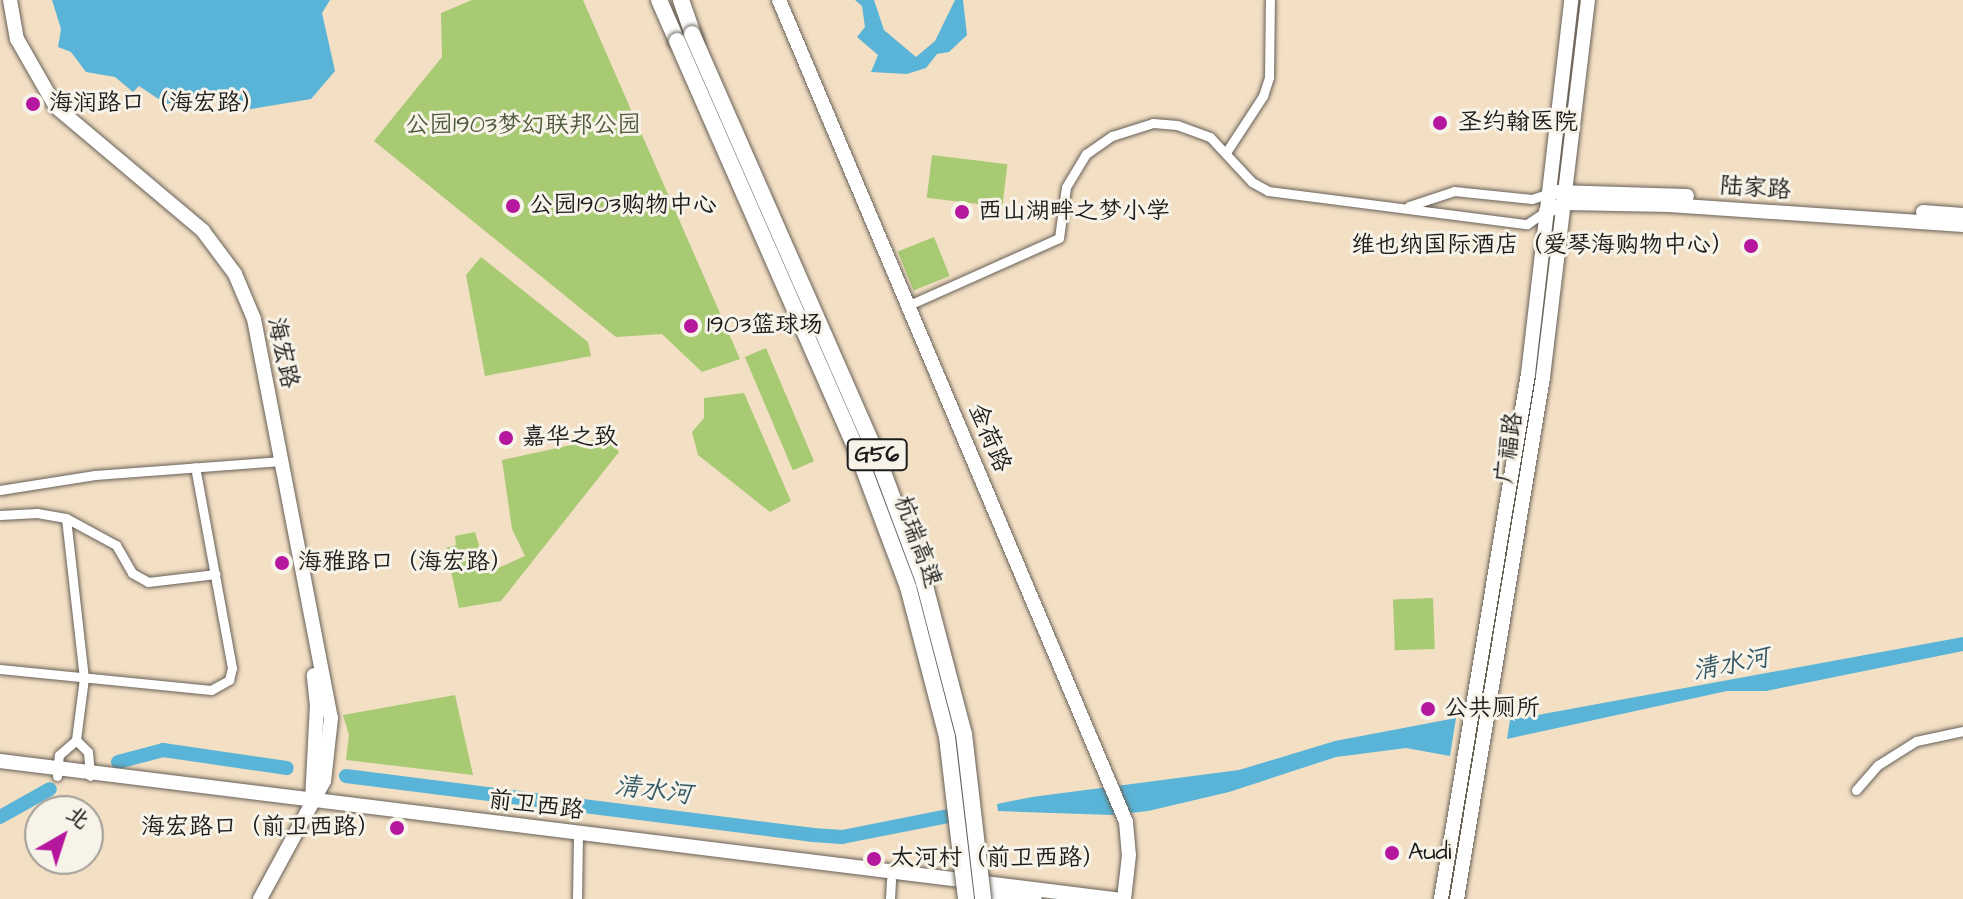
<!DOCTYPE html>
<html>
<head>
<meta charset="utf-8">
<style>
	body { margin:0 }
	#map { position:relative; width:1963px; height:899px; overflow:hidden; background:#f3dfc4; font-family:"Architects Daughter","LXGW WenKai TC",sans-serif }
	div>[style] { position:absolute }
	.green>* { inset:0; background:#a7ca73; transform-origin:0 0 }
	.water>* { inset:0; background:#59b4d7 }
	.river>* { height:14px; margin:-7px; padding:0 7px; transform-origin:7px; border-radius:7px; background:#59b4d7 }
	.roads { filter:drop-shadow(0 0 2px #676057) drop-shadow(0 0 2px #676057) }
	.street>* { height:9px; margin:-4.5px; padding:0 4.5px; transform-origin:4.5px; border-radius:4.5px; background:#fff }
	.secondary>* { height:14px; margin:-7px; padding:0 7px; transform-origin:7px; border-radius:7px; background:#fff }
	.primary>* { height:14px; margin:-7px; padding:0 7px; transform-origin:7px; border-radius:7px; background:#fff }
	.highway>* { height:16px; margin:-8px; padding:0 8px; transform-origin:8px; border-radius:8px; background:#fff }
	.bridges { filter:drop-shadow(0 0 2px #676057) drop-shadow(0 0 2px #676057) }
	.highway-bridge>* { height:16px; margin:-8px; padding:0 8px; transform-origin:8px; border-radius:8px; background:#fff }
	.dots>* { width:22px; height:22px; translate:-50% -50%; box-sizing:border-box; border:4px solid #f7f3e8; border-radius:50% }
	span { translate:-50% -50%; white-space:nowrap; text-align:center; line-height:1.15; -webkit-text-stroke:6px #f7f3e8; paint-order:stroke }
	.shield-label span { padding:2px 6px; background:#f7f3e8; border:2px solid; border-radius:6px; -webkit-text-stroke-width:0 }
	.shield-label { font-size:22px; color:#1c1c1c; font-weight:700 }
	.poi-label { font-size:24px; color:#1c1c1c }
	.left { translate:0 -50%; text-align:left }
	.right { translate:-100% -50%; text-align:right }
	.park-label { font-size:24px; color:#4d593a }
	.street-label { font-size:24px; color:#1c1c1c }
	.water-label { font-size:26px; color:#345967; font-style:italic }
	.north { position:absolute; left:24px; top:795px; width:80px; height:80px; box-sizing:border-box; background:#f7f3e8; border:2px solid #9f9d96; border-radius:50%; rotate:39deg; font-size:22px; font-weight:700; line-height:32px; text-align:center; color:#1c1c1c }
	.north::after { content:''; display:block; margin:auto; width:28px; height:36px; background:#b5179e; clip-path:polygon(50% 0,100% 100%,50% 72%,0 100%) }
</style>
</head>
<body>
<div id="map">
	<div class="green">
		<div style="clip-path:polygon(472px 0,583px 0,740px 359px,702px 372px,662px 334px,616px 337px,374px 141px,442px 57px,441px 13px)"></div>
		<div style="left:932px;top:155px;width:76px;height:43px;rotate:7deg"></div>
		<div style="left:934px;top:237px;width:42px;height:39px;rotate:68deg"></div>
		<div style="clip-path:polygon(481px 257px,588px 342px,591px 356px,485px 376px,466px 275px)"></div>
		<div style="left:766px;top:348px;width:123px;height:23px;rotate:67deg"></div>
		<div style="clip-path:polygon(744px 393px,791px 501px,770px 512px,698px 455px,692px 432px,704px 418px,704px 398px)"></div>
		<div style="clip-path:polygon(608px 437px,619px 452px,501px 601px,459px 608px,446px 548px,456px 545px,455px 536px,475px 532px,482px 555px,498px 568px,525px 556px,512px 529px,502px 460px)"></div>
		<div style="left:1433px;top:598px;width:51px;height:40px;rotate:88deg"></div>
		<div style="clip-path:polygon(455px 695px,473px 775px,346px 760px,349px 735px,343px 715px)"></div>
	</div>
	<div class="water">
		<div style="clip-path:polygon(52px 0,330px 0,322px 13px,335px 71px,311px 99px,251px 109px,224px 90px,166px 104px,139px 86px,133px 92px,115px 77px,86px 72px,71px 52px,58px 47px,61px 29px)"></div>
		<div style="clip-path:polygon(855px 0,874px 0,884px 30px,916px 57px,935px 41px,955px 0,963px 0,967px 35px,949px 52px,937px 54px,926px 68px,907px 74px,871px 72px,878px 55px,857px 37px,865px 27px,862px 6px)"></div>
		<div style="clip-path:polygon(1963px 637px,1963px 651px,1766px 691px,1727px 691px,1507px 739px,1510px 720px)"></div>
		<div style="clip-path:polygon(1456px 718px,1450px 756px,1406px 748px,1336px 757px,1229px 792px,1148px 811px,1112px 815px,998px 811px,997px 804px,1032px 797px,1239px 770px,1335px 741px)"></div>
	</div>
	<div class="river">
		<div style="left:118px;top:762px;width:47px;rotate:-14.9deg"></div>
		<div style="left:163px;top:750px;width:125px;rotate:8.3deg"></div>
		<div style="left:346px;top:776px;width:471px;rotate:7.2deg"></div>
		<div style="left:813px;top:835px;width:29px;rotate:4deg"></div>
		<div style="left:842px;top:837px;width:113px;rotate:-11.2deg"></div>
		<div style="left:0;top:817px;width:57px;rotate:-29.2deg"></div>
	</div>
	<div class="roads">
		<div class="street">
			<div style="left:1227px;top:151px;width:66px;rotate:-56.8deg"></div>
			<div style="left:1263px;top:96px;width:20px;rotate:-72deg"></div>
			<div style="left:1269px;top:77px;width:77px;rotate:-89.3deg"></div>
			<div style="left:1409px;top:206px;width:47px;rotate:-18.4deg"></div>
			<div style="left:1454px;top:191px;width:78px;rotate:5.9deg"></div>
			<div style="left:1532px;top:199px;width:18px;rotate:-19deg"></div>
			<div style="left:909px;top:305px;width:164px;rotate:-24.1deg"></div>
			<div style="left:1059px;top:238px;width:51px;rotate:-82.2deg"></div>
			<div style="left:1066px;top:187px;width:39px;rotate:-59deg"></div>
			<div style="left:1086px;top:154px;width:32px;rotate:-35deg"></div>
			<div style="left:1112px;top:136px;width:43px;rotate:-17.6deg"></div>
			<div style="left:1153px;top:123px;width:24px;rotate:5deg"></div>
			<div style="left:1177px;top:125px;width:35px;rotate:20deg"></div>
			<div style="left:1210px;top:137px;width:62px;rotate:47deg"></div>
			<div style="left:1252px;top:182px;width:18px;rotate:29deg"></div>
			<div style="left:1268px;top:191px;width:261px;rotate:7.3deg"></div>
			<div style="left:1527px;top:224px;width:23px;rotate:-34deg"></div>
			<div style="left:0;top:490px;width:96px;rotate:-9deg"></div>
			<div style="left:95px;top:475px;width:187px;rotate:-4.3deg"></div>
			<div style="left:0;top:515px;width:37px;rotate:-3deg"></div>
			<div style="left:37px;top:513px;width:29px;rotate:10deg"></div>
			<div style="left:66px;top:518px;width:57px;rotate:28.4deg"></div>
			<div style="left:116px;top:545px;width:32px;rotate:60deg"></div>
			<div style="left:132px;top:573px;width:18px;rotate:29deg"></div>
			<div style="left:148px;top:582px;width:68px;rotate:-6.7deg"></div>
			<div style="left:66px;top:518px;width:161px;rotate:83.6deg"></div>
			<div style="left:84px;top:678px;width:63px;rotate:97.4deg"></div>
			<div style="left:0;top:669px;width:212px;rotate:5.7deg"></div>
			<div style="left:211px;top:690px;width:21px;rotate:-29deg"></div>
			<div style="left:229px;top:680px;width:12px;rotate:-76deg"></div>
			<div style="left:232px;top:668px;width:204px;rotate:-100.4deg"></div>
			<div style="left:57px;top:776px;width:21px;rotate:-85deg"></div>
			<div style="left:59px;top:755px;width:23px;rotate:-41deg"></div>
			<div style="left:76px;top:740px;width:17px;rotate:45deg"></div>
			<div style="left:88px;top:752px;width:24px;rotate:85deg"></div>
			<div style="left:1856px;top:790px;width:33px;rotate:-49deg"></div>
			<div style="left:1878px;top:765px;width:45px;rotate:-32.3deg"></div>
			<div style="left:1916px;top:741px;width:48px;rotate:-12deg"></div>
			<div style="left:577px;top:899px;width:65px;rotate:-89.1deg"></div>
			<div style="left:890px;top:899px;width:19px;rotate:-87deg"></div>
		</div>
		<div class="secondary">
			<div style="left:10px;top:0;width:40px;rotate:80deg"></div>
			<div style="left:17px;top:39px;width:78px;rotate:60.2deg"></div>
			<div style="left:56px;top:107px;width:192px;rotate:40.1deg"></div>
			<div style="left:203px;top:231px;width:54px;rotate:53.3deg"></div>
			<div style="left:235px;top:274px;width:49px;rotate:67.1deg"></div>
			<div style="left:254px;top:319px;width:406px;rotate:79.1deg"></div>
			<div style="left:331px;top:718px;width:63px;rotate:96.3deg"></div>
			<div style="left:324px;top:781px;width:134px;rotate:118.5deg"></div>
			<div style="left:779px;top:0;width:892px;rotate:67.11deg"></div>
			<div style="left:1126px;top:822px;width:33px;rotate:85deg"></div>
			<div style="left:1129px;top:855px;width:44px;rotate:96.5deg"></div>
			<div style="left:1556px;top:192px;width:131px;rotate:1.7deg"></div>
			<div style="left:1546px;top:211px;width:22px;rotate:-22deg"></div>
			<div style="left:1566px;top:203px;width:103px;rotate:1.1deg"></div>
			<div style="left:1669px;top:205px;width:295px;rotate:3.9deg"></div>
			<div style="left:1923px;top:212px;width:40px;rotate:4.3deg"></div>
			<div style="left:0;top:761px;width:1124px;rotate:7.06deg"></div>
			<div style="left:312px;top:800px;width:94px;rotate:-87deg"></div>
			<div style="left:317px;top:706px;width:31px;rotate:-96deg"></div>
			<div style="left:973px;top:891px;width:62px;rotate:6.4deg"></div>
		</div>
		<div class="primary">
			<div style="left:1441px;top:899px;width:532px;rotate:-80.59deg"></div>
			<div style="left:1528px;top:374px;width:376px;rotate:-83.4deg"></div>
			<div style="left:1457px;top:899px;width:529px;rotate:-80.64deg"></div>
			<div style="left:1543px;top:377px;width:380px;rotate:-83.2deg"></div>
		</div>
		<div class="highway">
			<div style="left:659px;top:0;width:45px;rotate:66.3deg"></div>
			<div style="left:681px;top:0;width:46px;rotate:70.8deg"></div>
		</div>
	</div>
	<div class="bridges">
		<div class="highway-bridge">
			<div style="left:692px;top:34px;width:452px;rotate:66.3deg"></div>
			<div style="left:874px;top:448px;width:143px;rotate:69.5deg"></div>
			<div style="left:924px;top:582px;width:157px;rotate:75.3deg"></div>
			<div style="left:964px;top:734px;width:166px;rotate:83.4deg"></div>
			<div style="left:677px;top:41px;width:451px;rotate:66.3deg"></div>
			<div style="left:858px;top:454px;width:142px;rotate:69.4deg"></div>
			<div style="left:908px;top:587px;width:155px;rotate:75.4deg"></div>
			<div style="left:947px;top:737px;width:163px;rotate:83.3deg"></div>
		</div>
	</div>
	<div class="dots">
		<div style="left:33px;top:104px;background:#b5179e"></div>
		<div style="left:1440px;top:123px;background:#b5179e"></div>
		<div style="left:513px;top:206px;background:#b5179e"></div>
		<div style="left:962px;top:212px;background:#b5179e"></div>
		<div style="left:1751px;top:246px;background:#b5179e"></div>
		<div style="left:691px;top:326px;background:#b5179e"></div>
		<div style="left:506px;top:438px;background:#b5179e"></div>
		<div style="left:282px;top:563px;background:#b5179e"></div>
		<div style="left:1428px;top:709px;background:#b5179e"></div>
		<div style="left:397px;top:828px;background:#b5179e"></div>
		<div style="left:1392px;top:853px;background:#b5179e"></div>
		<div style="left:874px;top:859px;background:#b5179e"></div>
	</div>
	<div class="shield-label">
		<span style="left:877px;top:455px">G56</span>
	</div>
	<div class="poi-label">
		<span class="left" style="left:49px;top:104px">海润路口（海宏路）</span>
		<span class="left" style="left:1458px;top:123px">圣约翰医院</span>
		<span class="left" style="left:529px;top:206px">公园1903购物中心</span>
		<span class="left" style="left:978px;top:212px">西山湖畔之梦小学</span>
		<span class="right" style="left:1735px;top:246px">维也纳国际酒店（爱琴海购物中心）</span>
		<span class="left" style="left:707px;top:326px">1903篮球场</span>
		<span class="left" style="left:522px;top:438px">嘉华之致</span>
		<span class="left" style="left:298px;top:563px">海雅路口（海宏路）</span>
		<span class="left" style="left:1444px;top:709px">公共厕所</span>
		<span class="right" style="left:381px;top:828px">海宏路口（前卫西路）</span>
		<span class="left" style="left:1408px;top:853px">Audi</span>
		<span class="left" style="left:890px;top:859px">太河村（前卫西路）</span>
	</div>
	<div class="park-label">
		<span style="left:523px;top:126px">公园1903梦幻联邦公园</span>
	</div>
	<div class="street-label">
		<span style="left:1755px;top:189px;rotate:4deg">陆家路</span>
		<span style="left:282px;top:353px;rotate:78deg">海宏路</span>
		<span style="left:989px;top:438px;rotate:67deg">金荷路</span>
		<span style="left:1510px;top:448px;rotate:-82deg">广福路</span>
		<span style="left:917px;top:542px;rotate:70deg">杭瑞高速</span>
		<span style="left:536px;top:806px;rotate:7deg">前卫西路</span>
	</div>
	<div class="water-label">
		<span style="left:1731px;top:665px;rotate:-11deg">清水河</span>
		<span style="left:653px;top:791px;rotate:7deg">清水河</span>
	</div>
	<div class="north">北</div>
</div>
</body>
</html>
